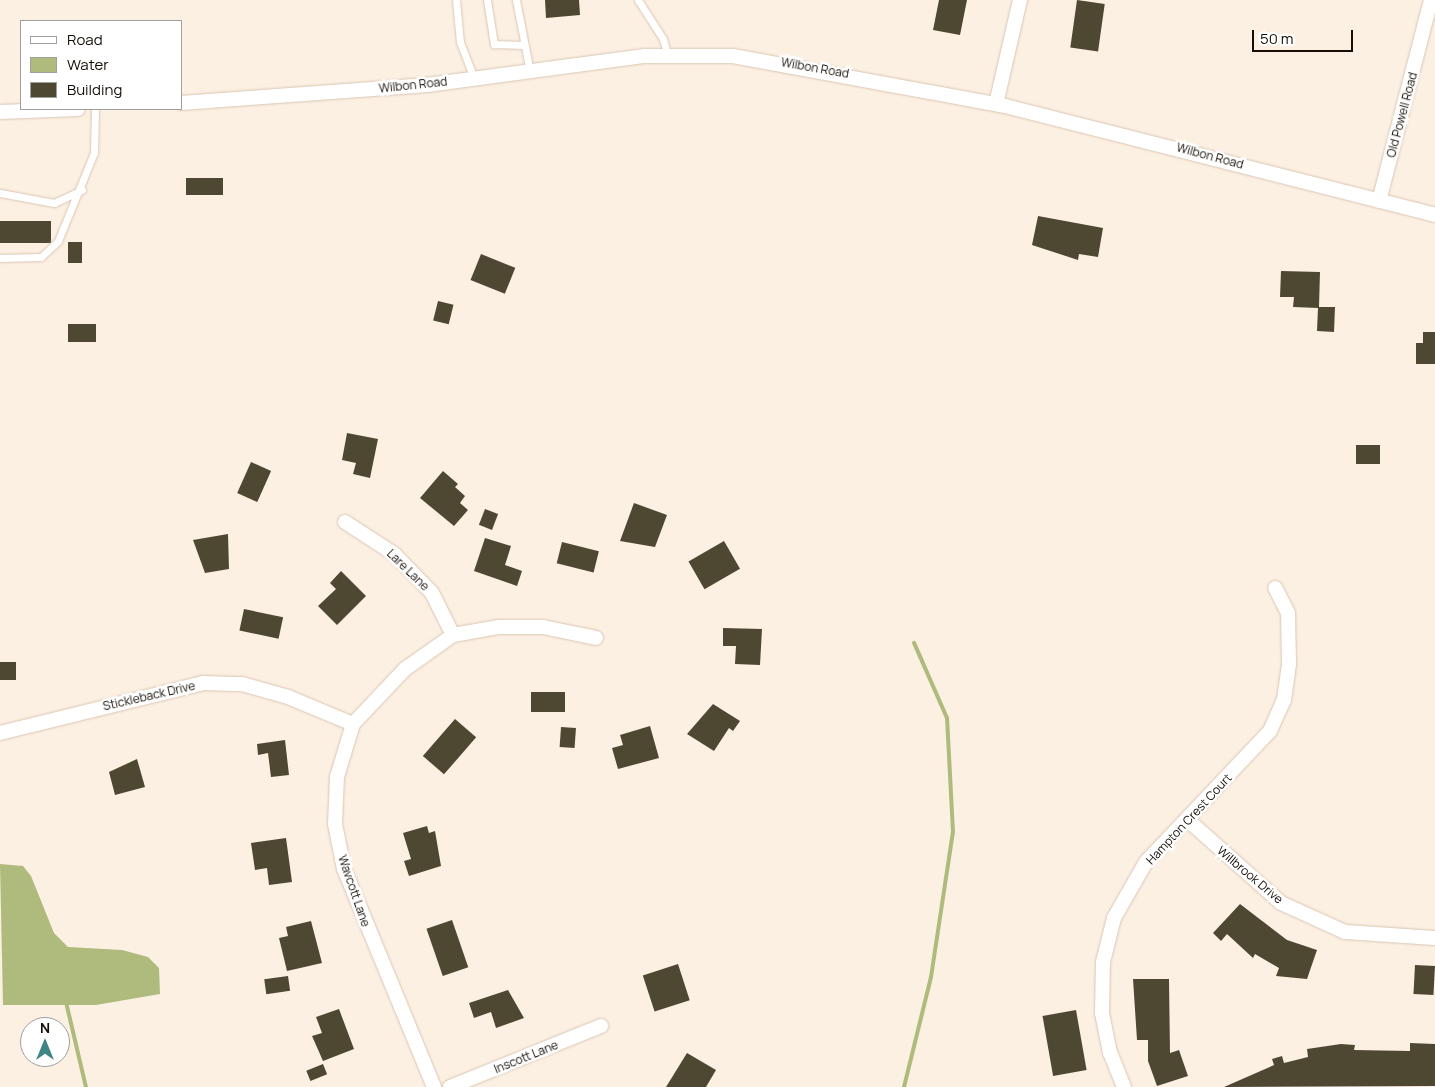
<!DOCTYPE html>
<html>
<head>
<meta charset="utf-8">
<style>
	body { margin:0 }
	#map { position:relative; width:1435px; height:1087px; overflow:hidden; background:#fcf0e3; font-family:Manrope,sans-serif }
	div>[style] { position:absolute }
	.water>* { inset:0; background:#aebb7c }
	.stream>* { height:4px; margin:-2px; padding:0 2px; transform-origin:2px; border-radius:2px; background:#aebb7c }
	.building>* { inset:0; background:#4e4832; transform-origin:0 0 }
	.roads { filter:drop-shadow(0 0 1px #dac6b2) drop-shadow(0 0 1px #dac6b2) }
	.service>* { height:7px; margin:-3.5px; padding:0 3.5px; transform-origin:3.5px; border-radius:3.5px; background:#fff }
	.minor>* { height:14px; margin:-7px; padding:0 7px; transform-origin:7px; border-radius:7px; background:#fff }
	span { translate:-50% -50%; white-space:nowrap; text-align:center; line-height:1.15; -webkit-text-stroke:5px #fff; paint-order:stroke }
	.street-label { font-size:12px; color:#140e07 }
	.legend { position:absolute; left:20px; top:20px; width:162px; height:90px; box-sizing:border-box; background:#fff; border:1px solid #a19f9c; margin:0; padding:6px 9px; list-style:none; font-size:15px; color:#140e07 }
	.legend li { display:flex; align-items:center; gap:10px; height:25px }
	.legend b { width:25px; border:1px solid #a19f9c }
	.north { position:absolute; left:20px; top:1017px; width:50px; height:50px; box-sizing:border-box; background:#fff; border:1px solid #a19f9c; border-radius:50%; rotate:0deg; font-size:14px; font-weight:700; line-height:20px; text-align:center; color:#140e07 }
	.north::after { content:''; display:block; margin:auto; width:18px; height:22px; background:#3e8686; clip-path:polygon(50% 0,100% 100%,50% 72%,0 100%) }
	.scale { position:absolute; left:1252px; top:30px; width:101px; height:22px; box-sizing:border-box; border:2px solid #140e07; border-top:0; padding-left:6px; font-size:15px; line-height:18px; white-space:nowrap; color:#140e07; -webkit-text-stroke:4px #fff; paint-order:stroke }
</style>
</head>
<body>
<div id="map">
	<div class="water">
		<div style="clip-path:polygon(0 864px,23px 866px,31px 876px,54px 933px,68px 947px,122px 950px,148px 957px,159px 968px,160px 994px,96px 1005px,3px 1005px)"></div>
	</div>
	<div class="stream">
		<div style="left:66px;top:1002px;width:87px;rotate:76.8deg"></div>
		<div style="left:904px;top:1087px;width:113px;rotate:-76.2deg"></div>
		<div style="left:931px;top:977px;width:147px;rotate:-81.4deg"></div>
		<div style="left:953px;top:832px;width:114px;rotate:-93deg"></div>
		<div style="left:947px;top:718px;width:82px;rotate:-113.7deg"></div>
	</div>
	<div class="building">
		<div style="clip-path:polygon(545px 0,579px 0,580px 15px,546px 18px)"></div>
		<div style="clip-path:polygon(939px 0,967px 0,960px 35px,933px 30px)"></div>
		<div style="left:1077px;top:0;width:28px;height:48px;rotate:8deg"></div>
		<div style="left:223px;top:178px;width:17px;height:37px;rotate:90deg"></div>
		<div style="clip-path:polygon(1038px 216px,1103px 228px,1098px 257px,1079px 254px,1078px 260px,1032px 245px)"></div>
		<div style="left:0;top:221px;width:51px;height:22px"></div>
		<div style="left:68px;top:242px;width:14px;height:21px"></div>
		<div style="left:481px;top:254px;width:37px;height:28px;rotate:22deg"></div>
		<div style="clip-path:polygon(1281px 271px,1320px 272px,1319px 307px,1335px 307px,1334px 332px,1317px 331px,1318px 308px,1293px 307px,1294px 297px,1280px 297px)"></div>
		<div style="left:438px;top:301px;width:16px;height:20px;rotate:14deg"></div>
		<div style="left:68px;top:324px;width:28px;height:18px"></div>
		<div style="clip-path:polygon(1423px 332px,1435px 332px,1435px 364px,1416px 364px,1416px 343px,1423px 343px)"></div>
		<div style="clip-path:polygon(347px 433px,378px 439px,370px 478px,353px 474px,356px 463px,342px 460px)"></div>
		<div style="left:1356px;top:445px;width:24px;height:19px"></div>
		<div style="left:251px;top:462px;width:22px;height:34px;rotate:24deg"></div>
		<div style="clip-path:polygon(443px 471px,458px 484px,455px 487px,465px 496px,460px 503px,468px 510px,454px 526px,420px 498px)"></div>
		<div style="clip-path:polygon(634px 503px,667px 515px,655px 547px,620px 541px)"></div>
		<div style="left:485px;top:509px;width:14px;height:17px;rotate:21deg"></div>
		<div style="clip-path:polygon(228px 534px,229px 569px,205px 573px,193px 540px)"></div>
		<div style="clip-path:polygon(485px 538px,511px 546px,505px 565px,522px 571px,517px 586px,474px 571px)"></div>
		<div style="left:724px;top:541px;width:32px;height:41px;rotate:60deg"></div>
		<div style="left:562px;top:542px;width:38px;height:22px;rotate:14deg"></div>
		<div style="clip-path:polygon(341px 571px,366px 596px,337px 625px,318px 606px,336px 589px,330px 583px)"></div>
		<div style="left:244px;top:609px;width:40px;height:22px;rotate:12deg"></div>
		<div style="clip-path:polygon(723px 628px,762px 629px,760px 665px,735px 664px,736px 646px,723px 646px)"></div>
		<div style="left:16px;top:662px;width:18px;height:16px;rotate:90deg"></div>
		<div style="left:531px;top:692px;width:34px;height:20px"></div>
		<div style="clip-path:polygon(713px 704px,740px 721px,733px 731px,729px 728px,714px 751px,687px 734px)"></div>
		<div style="left:455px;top:719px;width:28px;height:49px;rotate:41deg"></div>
		<div style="clip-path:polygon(650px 726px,659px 758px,618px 769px,612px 748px,623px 745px,620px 735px)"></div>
		<div style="left:561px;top:727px;width:15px;height:20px;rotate:4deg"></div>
		<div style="clip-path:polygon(285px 740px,289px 775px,271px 777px,268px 753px,258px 755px,257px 744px)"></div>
		<div style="clip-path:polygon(137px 759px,145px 787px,115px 795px,109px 772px)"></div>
		<div style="clip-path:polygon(427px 826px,429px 833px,435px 831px,441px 866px,409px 876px,404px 861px,411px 859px,403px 833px)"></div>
		<div style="clip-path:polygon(286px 838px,292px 882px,269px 885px,267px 868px,255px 870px,251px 843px)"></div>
		<div style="clip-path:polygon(1240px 904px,1287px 940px,1317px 950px,1307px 979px,1276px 976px,1279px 968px,1255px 954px,1253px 958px,1227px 934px,1221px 941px,1213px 933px)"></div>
		<div style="left:452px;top:920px;width:50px;height:27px;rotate:71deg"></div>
		<div style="clip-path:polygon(311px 921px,322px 963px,287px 971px,279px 938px,288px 936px,286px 927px)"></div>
		<div style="left:678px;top:964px;width:38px;height:37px;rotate:72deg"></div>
		<div style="left:1415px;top:965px;width:20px;height:29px;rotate:3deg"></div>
		<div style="left:288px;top:976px;width:15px;height:24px;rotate:82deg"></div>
		<div style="clip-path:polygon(1133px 979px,1169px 979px,1170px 1053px,1179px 1050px,1188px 1076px,1157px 1086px,1148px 1061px,1148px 1040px,1137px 1040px)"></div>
		<div style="clip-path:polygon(508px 990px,524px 1018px,496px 1028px,491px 1012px,474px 1018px,469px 1003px)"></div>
		<div style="clip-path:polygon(339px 1009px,354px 1049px,323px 1061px,312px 1036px,322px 1033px,316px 1017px)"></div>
		<div style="left:1076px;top:1010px;width:61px;height:34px;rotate:80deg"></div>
		<div style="clip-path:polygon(1410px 1043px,1435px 1044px,1435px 1086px,1224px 1087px,1274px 1065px,1272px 1059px,1282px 1056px,1284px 1063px,1308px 1057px,1307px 1049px,1341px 1044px,1355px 1045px,1354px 1050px,1410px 1051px)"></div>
		<div style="clip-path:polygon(687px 1053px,716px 1070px,706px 1087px,666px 1087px)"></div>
		<div style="left:323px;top:1064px;width:11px;height:18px;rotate:68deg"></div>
	</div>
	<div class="roads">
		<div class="service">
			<div style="left:456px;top:0;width:42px;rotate:84.6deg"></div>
			<div style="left:460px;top:42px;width:40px;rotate:69deg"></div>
			<div style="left:487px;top:0;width:45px;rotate:81deg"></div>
			<div style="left:494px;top:44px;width:30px;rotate:2deg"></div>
			<div style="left:516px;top:0;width:73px;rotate:79deg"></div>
			<div style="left:638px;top:0;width:46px;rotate:57.3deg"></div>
			<div style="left:663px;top:39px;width:18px;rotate:74deg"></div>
			<div style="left:0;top:193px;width:55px;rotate:10.5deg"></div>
			<div style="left:54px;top:203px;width:31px;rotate:-25deg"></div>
			<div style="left:0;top:258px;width:41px;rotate:-1.4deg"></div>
			<div style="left:41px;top:257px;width:23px;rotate:-43deg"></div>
			<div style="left:58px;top:241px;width:95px;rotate:-67.8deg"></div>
			<div style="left:94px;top:153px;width:44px;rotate:-88.7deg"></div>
		</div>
		<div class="minor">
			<div style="left:181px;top:103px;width:247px;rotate:-4.2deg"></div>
			<div style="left:427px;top:85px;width:220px;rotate:-7.6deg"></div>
			<div style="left:645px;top:56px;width:88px"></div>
			<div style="left:733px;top:56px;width:277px;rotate:10.4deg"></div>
			<div style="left:1005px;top:106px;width:444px;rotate:14.2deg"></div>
			<div style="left:996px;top:104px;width:107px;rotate:-77deg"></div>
			<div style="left:0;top:112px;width:78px;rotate:-2.2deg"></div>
			<div style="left:1379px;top:201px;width:208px;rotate:-75.5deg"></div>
			<div style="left:345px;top:522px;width:59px;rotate:33.1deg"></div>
			<div style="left:394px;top:554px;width:54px;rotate:45.7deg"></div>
			<div style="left:432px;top:593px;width:47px;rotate:63.4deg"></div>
			<div style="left:0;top:733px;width:210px;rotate:-13.8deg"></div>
			<div style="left:204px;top:683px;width:38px;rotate:2deg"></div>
			<div style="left:242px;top:684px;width:48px;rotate:15.8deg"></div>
			<div style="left:288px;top:697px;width:70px;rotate:22.6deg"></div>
			<div style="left:1189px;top:821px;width:123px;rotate:41.7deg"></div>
			<div style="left:1281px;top:903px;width:70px;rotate:24.4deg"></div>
			<div style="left:1345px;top:932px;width:90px;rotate:3.8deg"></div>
			<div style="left:434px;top:1087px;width:236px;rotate:-112.4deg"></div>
			<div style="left:344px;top:869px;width:46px;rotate:-101.3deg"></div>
			<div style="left:335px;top:824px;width:47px;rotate:-87.6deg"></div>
			<div style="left:337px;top:777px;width:55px;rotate:-73.2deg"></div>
			<div style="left:353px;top:724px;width:76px;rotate:-46.6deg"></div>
			<div style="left:405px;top:669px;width:59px;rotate:-35.3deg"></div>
			<div style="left:453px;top:635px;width:47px;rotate:-9.9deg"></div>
			<div style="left:499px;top:627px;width:44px"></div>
			<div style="left:543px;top:627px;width:54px;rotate:11.7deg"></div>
			<div style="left:450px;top:1087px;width:163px;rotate:-22deg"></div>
			<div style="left:1124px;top:1087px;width:37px;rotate:-112deg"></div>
			<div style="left:1110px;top:1053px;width:41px;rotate:-101.3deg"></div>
			<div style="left:1102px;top:1013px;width:51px;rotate:-88.9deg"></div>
			<div style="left:1103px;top:962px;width:45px;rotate:-76deg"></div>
			<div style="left:1114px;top:918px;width:64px;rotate:-60.3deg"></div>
			<div style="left:1146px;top:862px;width:180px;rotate:-46.6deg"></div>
			<div style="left:1270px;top:731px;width:34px;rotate:-66deg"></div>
			<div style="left:1284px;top:700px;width:36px;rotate:-82deg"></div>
			<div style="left:1289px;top:664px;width:51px;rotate:-91.1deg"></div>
			<div style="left:1288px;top:613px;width:28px;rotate:-117deg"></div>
		</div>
	</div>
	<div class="street-label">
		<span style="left:815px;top:68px;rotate:10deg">Wilbon Road</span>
		<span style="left:413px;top:85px;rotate:-6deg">Wilbon Road</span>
		<span style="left:1402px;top:115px;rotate:-75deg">Old Powell Road</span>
		<span style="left:1210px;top:156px;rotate:15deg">Wilbon Road</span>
		<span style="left:408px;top:570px;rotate:44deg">Lare Lane</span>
		<span style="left:149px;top:696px;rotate:-13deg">Stickleback Drive</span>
		<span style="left:1189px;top:819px;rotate:-47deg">Hampton Crest Court</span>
		<span style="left:1250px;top:875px;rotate:40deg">Willbrook Drive</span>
		<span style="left:354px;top:891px;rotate:71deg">Wavcott Lane</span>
		<span style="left:526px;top:1057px;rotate:-22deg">Inscott Lane</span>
	</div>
	<ul class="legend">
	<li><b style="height:6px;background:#fff"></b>Road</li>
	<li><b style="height:14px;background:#aebb7c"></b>Water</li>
	<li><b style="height:14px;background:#4e4832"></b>Building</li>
	</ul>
	<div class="north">N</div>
	<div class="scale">50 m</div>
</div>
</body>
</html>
